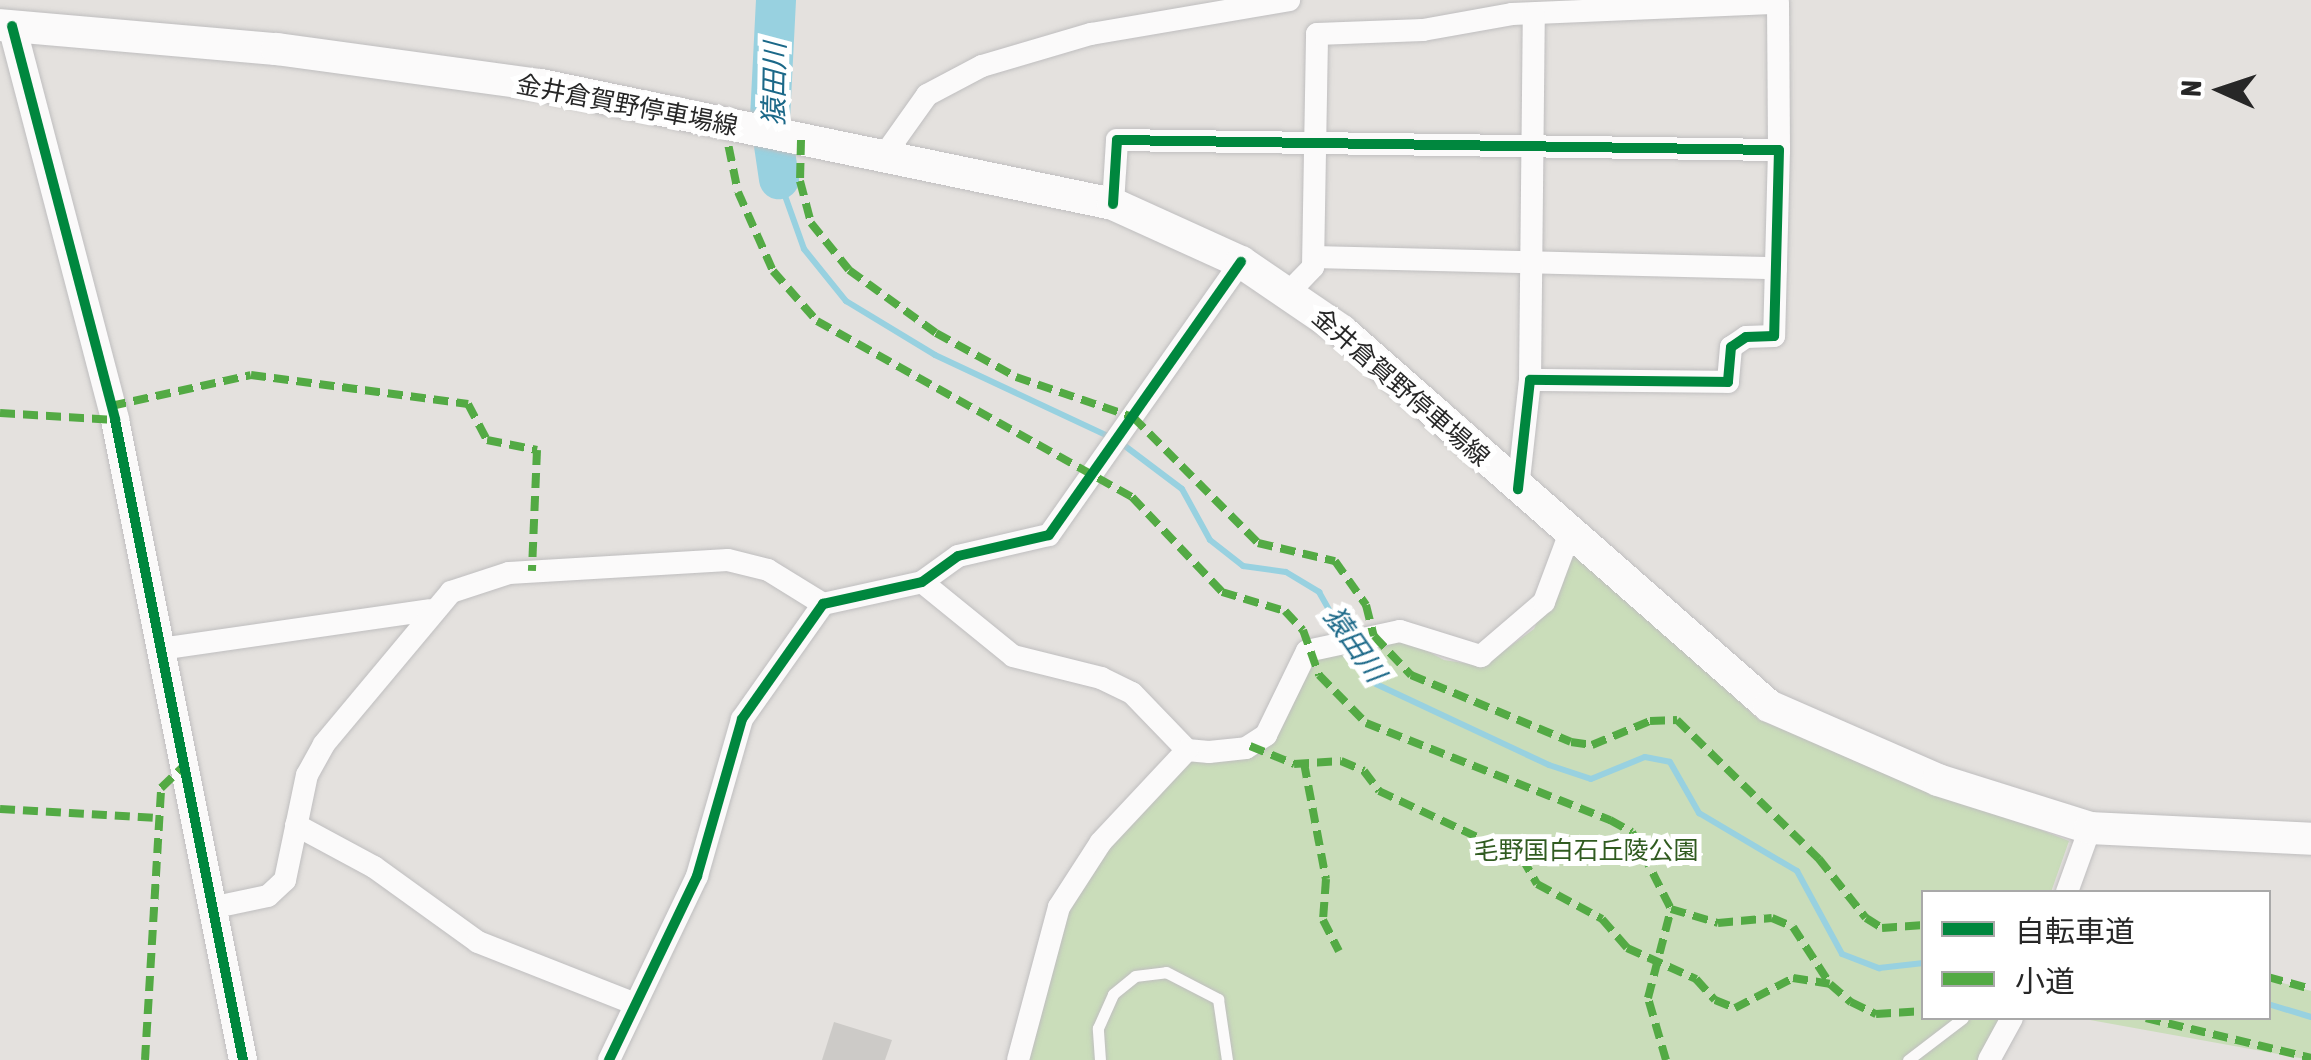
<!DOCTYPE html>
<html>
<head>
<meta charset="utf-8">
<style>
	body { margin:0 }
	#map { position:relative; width:2311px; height:1060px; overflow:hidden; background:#e4e1de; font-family:"Asap Condensed","Noto Sans JP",sans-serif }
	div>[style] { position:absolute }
	.green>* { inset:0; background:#caddba }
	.stream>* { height:6px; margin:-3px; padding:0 3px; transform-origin:3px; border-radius:3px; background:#98d1e0 }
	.river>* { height:40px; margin:-20px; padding:0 20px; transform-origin:20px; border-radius:20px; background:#98d1e0 }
	.building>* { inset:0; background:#cccac7 }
	.roads { filter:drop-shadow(0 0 2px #bfbebf) drop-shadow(0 0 2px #bfbebf) }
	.service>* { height:11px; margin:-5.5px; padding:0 5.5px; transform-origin:5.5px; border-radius:5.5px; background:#fbfafa }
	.minor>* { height:22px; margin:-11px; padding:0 11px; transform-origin:11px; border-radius:11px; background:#fbfafa }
	.tertiary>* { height:28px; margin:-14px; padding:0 14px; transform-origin:14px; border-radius:14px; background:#fbfafa }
	.secondary>* { height:32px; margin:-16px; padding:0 16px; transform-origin:16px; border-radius:16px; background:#fbfafa }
	.quiet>* { height:8px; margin-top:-4px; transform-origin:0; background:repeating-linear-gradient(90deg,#53aa44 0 15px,transparent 0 23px) }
	.cycleway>* { height:10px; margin:-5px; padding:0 5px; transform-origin:5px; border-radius:5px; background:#00873e }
	span { translate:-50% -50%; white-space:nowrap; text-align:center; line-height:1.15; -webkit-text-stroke:10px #fff; paint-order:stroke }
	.street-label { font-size:25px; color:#272727 }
	.park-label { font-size:25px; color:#305b20 }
	.water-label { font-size:28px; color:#1b6888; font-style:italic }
	.legend { position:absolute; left:1921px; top:890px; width:350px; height:130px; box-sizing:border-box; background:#fff; border:2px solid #a9a9a9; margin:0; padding:12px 18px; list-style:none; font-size:30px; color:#272727 }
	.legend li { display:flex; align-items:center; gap:20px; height:50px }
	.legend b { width:50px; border:2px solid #a9a9a9 }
	.north { position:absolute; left:2171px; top:40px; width:100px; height:100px; -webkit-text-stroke:8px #fff; paint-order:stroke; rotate:273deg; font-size:28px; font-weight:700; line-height:40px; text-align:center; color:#272727 }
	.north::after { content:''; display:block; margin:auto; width:35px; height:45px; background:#272727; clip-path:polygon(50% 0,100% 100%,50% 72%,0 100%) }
</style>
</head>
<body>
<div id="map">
	<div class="green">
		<div style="clip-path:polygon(1571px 546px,1759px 720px,2069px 841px,2051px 892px,1924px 892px,1924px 1018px,2004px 1018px,1979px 1060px,1024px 1060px,1063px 907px,1106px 845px,1188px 758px,1250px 753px,1310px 655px,1399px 636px,1444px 660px,1483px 666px,1534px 629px)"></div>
		<div style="clip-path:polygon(2269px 979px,2311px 991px,2311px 1060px,2079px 1018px,2268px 1018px)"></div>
	</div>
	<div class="stream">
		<div style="left:779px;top:179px;width:74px;rotate:70.3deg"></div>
		<div style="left:804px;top:249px;width:67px;rotate:51.1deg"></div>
		<div style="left:846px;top:301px;width:104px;rotate:31.2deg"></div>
		<div style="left:935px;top:355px;width:193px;rotate:25.1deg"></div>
		<div style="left:1121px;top:443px;width:76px;rotate:37deg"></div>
		<div style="left:1182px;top:489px;width:58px;rotate:61.2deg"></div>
		<div style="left:1210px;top:540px;width:42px;rotate:38.2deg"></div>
		<div style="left:1243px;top:566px;width:43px;rotate:7.9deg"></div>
		<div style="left:1286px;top:572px;width:39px;rotate:31deg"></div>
		<div style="left:1319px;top:592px;width:53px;rotate:60.5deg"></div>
		<div style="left:1352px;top:649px;width:42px;rotate:55.6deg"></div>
		<div style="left:1376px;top:684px;width:191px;rotate:25.1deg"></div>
		<div style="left:1549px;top:765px;width:44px;rotate:18.4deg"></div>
		<div style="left:1591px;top:779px;width:58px;rotate:-22.2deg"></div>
		<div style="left:1645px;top:757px;width:25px;rotate:11deg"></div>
		<div style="left:1670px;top:762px;width:59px;rotate:60.4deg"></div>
		<div style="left:1699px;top:813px;width:114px;rotate:30.6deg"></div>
		<div style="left:1797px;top:871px;width:94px;rotate:61.5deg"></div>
		<div style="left:1842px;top:954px;width:40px;rotate:21deg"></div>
		<div style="left:1879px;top:968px;width:45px;rotate:-6.3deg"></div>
		<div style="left:2268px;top:1004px;width:45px;rotate:16.8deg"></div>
	</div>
	<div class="river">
		<div style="left:776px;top:0;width:118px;rotate:92.9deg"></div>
		<div style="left:770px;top:118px;width:62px;rotate:81.6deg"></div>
	</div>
	<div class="building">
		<div style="clip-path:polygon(834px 1022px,892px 1040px,885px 1060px,822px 1060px)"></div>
	</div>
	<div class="roads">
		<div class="service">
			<div style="left:1100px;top:1060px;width:32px;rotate:-94deg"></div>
			<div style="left:1098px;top:1028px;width:37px;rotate:-66deg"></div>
			<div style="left:1113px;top:994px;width:28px;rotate:-39deg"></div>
			<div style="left:1135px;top:976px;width:31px;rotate:-7deg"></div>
			<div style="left:1166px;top:972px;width:59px;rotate:27.4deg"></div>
			<div style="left:1218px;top:999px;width:62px;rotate:81.6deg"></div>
			<div style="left:1908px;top:1060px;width:69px;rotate:-37.4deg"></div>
		</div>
		<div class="minor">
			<div style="left:883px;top:157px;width:76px;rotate:-54.6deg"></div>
			<div style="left:927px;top:95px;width:62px;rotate:-27.8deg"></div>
			<div style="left:982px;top:66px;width:114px;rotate:-16.4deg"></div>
			<div style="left:1091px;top:34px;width:201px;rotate:-9.7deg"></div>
			<div style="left:1113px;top:204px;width:64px;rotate:-86.4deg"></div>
			<div style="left:1117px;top:140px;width:662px;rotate:0.87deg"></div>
			<div style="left:1779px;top:150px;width:186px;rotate:91.5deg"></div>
			<div style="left:1774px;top:336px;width:28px;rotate:178deg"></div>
			<div style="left:1746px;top:337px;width:18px;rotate:146deg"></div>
			<div style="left:1731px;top:347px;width:35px;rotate:95deg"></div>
			<div style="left:1728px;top:382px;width:198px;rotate:-179.4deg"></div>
			<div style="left:1530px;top:380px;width:110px;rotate:96.3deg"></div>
			<div style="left:1314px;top:257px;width:462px;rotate:1.4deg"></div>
			<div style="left:1288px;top:293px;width:36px;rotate:-46deg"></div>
			<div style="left:1313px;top:267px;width:233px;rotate:-89deg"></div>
			<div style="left:1317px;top:34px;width:106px;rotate:-2.2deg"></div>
			<div style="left:1423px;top:30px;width:90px;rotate:-10.2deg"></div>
			<div style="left:1512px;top:14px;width:266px;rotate:-2.4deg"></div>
			<div style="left:1778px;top:3px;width:147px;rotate:89.6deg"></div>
			<div style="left:1530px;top:380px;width:366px;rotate:-89.4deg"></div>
			<div style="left:922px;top:582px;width:117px;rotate:39.1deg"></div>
			<div style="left:1013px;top:656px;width:91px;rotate:14deg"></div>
			<div style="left:1101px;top:678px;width:34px;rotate:26deg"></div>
			<div style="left:1132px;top:693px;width:79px;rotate:46deg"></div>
			<div style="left:1187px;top:750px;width:22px;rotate:5deg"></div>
			<div style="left:1209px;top:752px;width:37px;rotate:-6deg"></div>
			<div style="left:1246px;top:748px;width:24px;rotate:-33deg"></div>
			<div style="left:1266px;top:735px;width:93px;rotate:-64deg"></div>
			<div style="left:1307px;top:651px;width:95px;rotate:-12.1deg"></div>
			<div style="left:1400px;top:631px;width:85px;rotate:17.2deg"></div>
			<div style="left:1481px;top:656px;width:83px;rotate:-40.6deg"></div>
			<div style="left:1544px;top:602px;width:72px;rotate:-69.5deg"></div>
			<div style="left:160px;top:649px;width:272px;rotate:-8.2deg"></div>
			<div style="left:296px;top:825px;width:89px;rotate:28.3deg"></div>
			<div style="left:374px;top:867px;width:128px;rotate:35.8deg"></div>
			<div style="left:478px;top:942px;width:169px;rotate:21.5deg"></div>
			<div style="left:2067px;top:892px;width:68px;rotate:-70.2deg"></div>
			<div style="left:211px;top:908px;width:58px;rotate:-11.9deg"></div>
			<div style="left:268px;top:896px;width:23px;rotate:-43deg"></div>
			<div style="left:285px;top:880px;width:107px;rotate:-78.2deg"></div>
			<div style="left:307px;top:775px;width:35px;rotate:-61deg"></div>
			<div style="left:324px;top:744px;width:198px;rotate:-50.1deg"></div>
			<div style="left:451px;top:592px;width:61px;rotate:-18.1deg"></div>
			<div style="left:509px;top:573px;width:219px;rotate:-3.4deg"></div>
			<div style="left:728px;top:560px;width:41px;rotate:14deg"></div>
			<div style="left:768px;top:570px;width:65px;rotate:31.7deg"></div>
			<div style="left:609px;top:1060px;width:204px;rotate:-64.4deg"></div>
			<div style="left:697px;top:876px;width:163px;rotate:-74deg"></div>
			<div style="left:742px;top:719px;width:141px;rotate:-54.8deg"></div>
			<div style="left:823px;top:604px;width:101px;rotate:-12.5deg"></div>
			<div style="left:922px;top:582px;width:44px;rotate:-35.8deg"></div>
			<div style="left:958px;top:556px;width:93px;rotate:-13deg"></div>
			<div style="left:1049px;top:535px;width:334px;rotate:-54.9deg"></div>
			<div style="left:1018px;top:1060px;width:158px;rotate:-75deg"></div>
			<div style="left:1059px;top:907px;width:77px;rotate:-57.1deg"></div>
			<div style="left:1101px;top:842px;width:126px;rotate:-46.9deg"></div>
			<div style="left:1989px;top:1060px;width:48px;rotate:-61.3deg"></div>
		</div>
		<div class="tertiary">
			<div style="left:12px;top:26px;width:407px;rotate:75.3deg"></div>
			<div style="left:115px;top:420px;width:653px;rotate:78.69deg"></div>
		</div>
		<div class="secondary">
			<div style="left:0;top:25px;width:278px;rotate:5deg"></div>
			<div style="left:277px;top:49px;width:266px;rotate:7.8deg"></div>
			<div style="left:541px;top:85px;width:584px;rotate:11.75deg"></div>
			<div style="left:1113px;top:204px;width:141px;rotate:24.4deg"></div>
			<div style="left:1241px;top:262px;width:122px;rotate:34.3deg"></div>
			<div style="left:1342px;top:331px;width:568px;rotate:41.29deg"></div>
			<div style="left:1769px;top:706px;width:184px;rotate:23.6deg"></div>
			<div style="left:1938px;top:780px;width:159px;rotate:17.5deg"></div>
			<div style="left:2090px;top:828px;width:221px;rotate:2.8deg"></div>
		</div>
	</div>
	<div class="quiet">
		<div style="left:724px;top:124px;width:69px;rotate:78.4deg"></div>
		<div style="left:738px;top:192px;width:86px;rotate:66.1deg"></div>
		<div style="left:773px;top:271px;width:67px;rotate:48.7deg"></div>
		<div style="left:817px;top:321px;width:361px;rotate:29.2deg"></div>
		<div style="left:1132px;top:497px;width:131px;rotate:46.5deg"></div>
		<div style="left:1222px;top:592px;width:66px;rotate:16.8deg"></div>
		<div style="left:1285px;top:611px;width:26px;rotate:47deg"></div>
		<div style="left:1303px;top:630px;width:48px;rotate:70.4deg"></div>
		<div style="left:1319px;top:675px;width:67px;rotate:45.6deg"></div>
		<div style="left:1366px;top:723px;width:263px;rotate:21.7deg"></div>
		<div style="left:1610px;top:820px;width:25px;rotate:29deg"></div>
		<div style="left:1632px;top:832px;width:86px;rotate:63.1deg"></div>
		<div style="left:1671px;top:909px;width:49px;rotate:16.6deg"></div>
		<div style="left:1718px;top:923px;width:54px;rotate:-5.3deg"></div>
		<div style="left:1772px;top:918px;width:23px;rotate:23deg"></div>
		<div style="left:1793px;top:927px;width:68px;rotate:57deg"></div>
		<div style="left:1830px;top:984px;width:28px;rotate:41deg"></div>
		<div style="left:1851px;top:1002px;width:28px;rotate:26deg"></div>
		<div style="left:1876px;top:1014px;width:48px;rotate:-3.6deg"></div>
		<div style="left:801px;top:140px;width:41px;rotate:91.4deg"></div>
		<div style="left:800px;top:181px;width:43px;rotate:75.3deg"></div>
		<div style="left:811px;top:223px;width:60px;rotate:51deg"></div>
		<div style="left:849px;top:270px;width:107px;rotate:35.9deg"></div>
		<div style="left:936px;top:333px;width:91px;rotate:28.8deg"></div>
		<div style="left:1016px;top:377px;width:124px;rotate:18.9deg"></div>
		<div style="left:1133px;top:417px;width:177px;rotate:45.2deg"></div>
		<div style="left:1258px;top:543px;width:79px;rotate:13.2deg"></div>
		<div style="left:1335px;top:561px;width:54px;rotate:54.8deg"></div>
		<div style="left:1366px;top:605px;width:32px;rotate:76deg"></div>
		<div style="left:1374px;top:636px;width:54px;rotate:46.5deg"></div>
		<div style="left:1411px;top:675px;width:173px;rotate:22.7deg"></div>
		<div style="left:1571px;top:742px;width:21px;rotate:8deg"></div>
		<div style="left:1592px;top:745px;width:63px;rotate:-22.5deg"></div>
		<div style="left:1650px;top:721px;width:27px;rotate:-2deg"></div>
		<div style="left:1677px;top:720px;width:199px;rotate:44.4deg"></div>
		<div style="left:1819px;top:859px;width:75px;rotate:51.5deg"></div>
		<div style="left:1866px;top:918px;width:19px;rotate:32deg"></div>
		<div style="left:1882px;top:928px;width:42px;rotate:-4.1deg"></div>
		<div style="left:111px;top:406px;width:143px;rotate:-12.5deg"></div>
		<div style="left:251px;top:375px;width:219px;rotate:7.6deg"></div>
		<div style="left:468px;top:404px;width:41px;rotate:62.2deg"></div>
		<div style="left:487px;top:440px;width:51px;rotate:11.3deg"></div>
		<div style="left:537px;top:450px;width:121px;rotate:92.4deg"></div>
		<div style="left:0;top:413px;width:115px;rotate:3.5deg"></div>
		<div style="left:1250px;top:746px;width:48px;rotate:22.2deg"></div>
		<div style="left:1294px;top:764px;width:47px;rotate:-3.7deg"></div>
		<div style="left:1341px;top:761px;width:25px;rotate:23deg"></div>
		<div style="left:1364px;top:771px;width:25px;rotate:53deg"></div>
		<div style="left:1379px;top:791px;width:158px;rotate:25.1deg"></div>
		<div style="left:1522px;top:858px;width:30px;rotate:60deg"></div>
		<div style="left:1537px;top:884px;width:74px;rotate:28.3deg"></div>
		<div style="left:1602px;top:919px;width:38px;rotate:49deg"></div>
		<div style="left:1627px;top:948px;width:76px;rotate:24.2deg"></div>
		<div style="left:1696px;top:979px;width:28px;rotate:48deg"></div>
		<div style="left:1715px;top:1000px;width:22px;rotate:22deg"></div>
		<div style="left:1735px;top:1008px;width:65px;rotate:-27.3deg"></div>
		<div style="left:1793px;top:978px;width:37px;rotate:9deg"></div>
		<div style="left:1304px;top:763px;width:118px;rotate:79.3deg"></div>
		<div style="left:1326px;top:879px;width:41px;rotate:94.2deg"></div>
		<div style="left:1323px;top:920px;width:35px;rotate:63deg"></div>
		<div style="left:0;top:809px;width:158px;rotate:3.3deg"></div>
		<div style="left:2268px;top:977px;width:45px;rotate:15.6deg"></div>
		<div style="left:2146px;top:1018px;width:170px;rotate:13.6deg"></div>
		<div style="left:145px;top:1060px;width:272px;rotate:-86.6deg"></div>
		<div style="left:161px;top:788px;width:29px;rotate:-44deg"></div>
		<div style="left:1666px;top:1060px;width:65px;rotate:-106.2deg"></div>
		<div style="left:1648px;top:998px;width:92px;rotate:-75.5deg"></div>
	</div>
	<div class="cycleway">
		<div style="left:12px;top:26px;width:407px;rotate:75.3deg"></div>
		<div style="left:115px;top:420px;width:653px;rotate:78.69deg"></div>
		<div style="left:1113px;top:204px;width:64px;rotate:-86.4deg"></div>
		<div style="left:1117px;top:140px;width:662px;rotate:0.87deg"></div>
		<div style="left:1779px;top:150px;width:186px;rotate:91.5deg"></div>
		<div style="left:1774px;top:336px;width:28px;rotate:178deg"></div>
		<div style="left:1746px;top:337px;width:18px;rotate:146deg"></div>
		<div style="left:1731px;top:347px;width:35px;rotate:95deg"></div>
		<div style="left:1728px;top:382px;width:198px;rotate:-179.4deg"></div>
		<div style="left:1530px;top:380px;width:110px;rotate:96.3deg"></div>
		<div style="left:609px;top:1060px;width:204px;rotate:-64.4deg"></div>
		<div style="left:697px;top:876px;width:163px;rotate:-74deg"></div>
		<div style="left:742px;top:719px;width:141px;rotate:-54.8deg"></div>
		<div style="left:823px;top:604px;width:101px;rotate:-12.5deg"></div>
		<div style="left:922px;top:582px;width:44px;rotate:-35.8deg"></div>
		<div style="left:958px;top:556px;width:93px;rotate:-13deg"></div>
		<div style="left:1049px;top:535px;width:334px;rotate:-54.9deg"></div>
	</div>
	<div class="street-label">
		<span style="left:627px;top:105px;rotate:11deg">金井倉賀野停車場線</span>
		<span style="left:1401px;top:387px;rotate:41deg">金井倉賀野停車場線</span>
	</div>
	<div class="park-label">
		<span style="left:1586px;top:850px">毛野国白石丘陵公園</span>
	</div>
	<div class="water-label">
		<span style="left:774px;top:84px;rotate:-89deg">猿田川</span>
		<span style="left:1355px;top:644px;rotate:55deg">猿田川</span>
	</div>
	<ul class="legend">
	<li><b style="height:12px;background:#00873e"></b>自転車道</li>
	<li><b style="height:12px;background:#53aa44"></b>小道</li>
	</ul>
	<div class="north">N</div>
</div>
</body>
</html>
